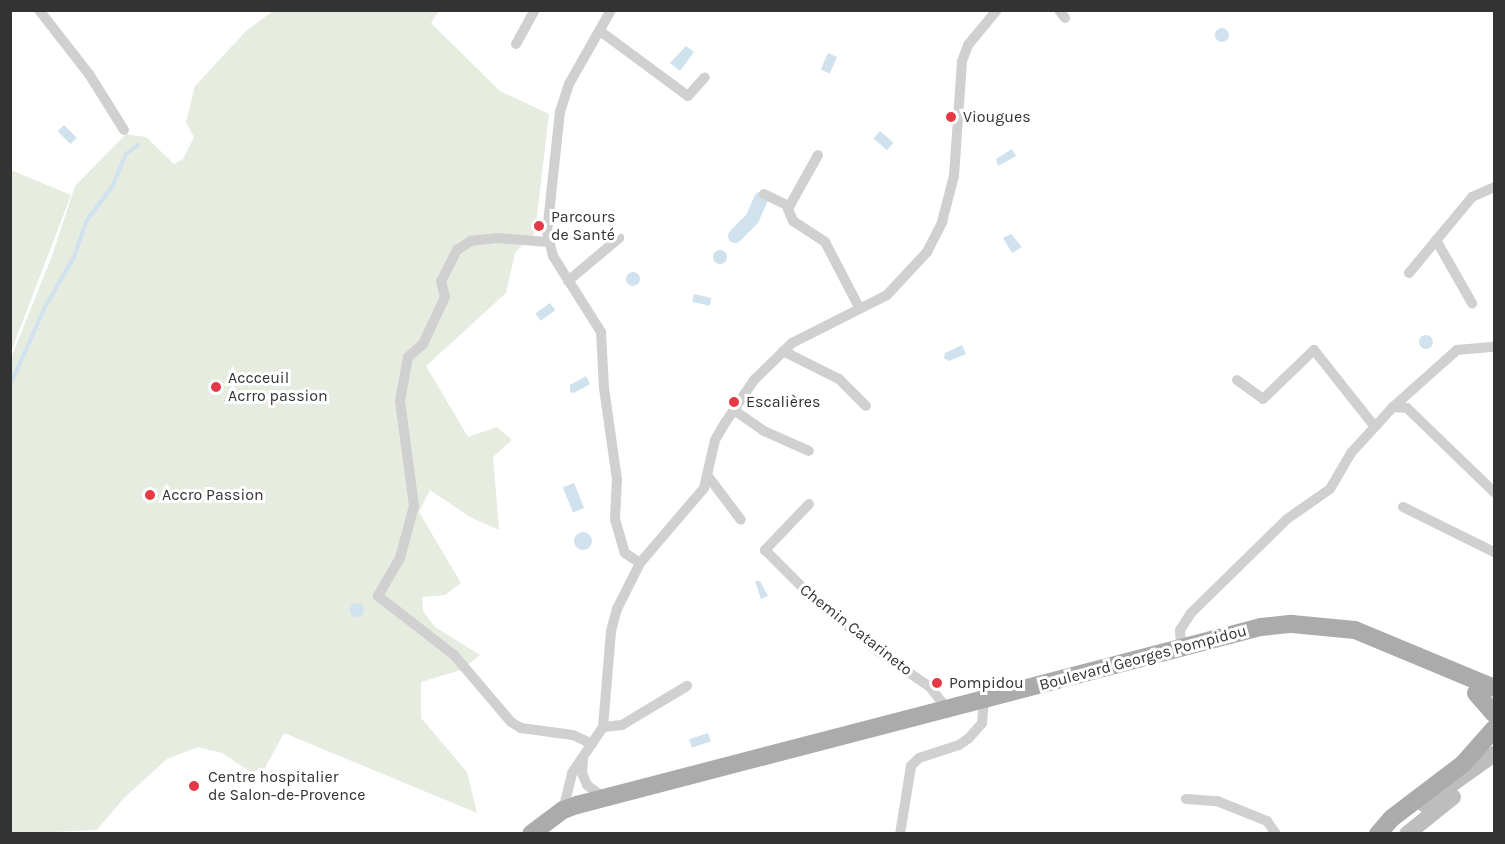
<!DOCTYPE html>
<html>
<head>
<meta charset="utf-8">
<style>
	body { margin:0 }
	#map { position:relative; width:1505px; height:844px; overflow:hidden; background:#fff; font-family:Karla,sans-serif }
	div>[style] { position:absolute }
	.green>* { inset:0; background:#e6ecdf }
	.water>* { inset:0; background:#cfe2ee; transform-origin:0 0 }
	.round { border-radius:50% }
	.stream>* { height:4px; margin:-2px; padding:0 2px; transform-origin:2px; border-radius:2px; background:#cfe2ee }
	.canal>* { height:14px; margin:-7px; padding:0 7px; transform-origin:7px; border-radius:7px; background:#cfe2ee }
	.minor>* { height:10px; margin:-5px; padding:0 5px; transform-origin:5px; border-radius:5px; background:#d0d0d0 }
	.secondary>* { height:16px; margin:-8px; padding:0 8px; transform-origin:8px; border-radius:8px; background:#bdbdbd }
	.primary>* { height:18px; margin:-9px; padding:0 9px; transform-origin:9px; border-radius:9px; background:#ababab }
	.dots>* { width:16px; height:16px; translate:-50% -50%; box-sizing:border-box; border:3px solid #fff; border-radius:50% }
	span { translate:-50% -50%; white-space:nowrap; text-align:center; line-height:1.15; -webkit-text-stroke:6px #fff; paint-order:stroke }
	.poi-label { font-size:16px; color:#333 }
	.left { translate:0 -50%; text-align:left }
	.street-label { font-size:16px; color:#333 }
	.frame { position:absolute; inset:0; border:12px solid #333; pointer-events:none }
</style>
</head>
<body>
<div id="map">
	<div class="green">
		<div style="clip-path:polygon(273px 11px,439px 11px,431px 23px,500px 91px,549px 114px,535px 233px,515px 253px,506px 293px,426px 366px,468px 437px,497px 427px,512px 440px,493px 457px,499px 530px,470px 517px,430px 490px,419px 512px,461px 583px,445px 595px,422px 597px,423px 611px,435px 627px,480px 655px,461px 670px,421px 682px,421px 718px,467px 772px,477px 813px,284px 733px,265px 768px,251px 772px,222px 753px,198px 747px,167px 759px,124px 798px,97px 830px,11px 834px,11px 358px,52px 256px,75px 186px,126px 134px,146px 137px,174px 164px,183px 159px,194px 137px,186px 122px,195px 86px,247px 30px)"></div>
		<div style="clip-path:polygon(11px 170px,71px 195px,11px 352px,10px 170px)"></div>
	</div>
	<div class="water">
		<div class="round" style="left:1215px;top:28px;width:14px;height:14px"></div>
		<div style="clip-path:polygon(686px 46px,694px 52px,680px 71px,670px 63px)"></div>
		<div style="left:828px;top:53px;width:10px;height:18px;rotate:24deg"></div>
		<div style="left:64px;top:125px;width:18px;height:9px;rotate:45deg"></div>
		<div style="left:880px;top:131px;width:18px;height:10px;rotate:41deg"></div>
		<div style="clip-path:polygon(1012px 149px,1016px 156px,998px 166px,996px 159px)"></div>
		<div style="clip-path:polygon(1011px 234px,1022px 247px,1012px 253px,1003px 238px)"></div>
		<div class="round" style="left:713px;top:250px;width:14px;height:14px"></div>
		<div class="round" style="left:626px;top:272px;width:14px;height:14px"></div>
		<div style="left:694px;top:294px;width:18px;height:8px;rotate:13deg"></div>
		<div style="left:550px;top:303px;width:9px;height:18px;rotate:54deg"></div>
		<div class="round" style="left:1419px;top:335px;width:14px;height:14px"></div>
		<div style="clip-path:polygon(962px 345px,966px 354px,949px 361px,944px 358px,945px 353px)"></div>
		<div style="clip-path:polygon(586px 376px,590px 384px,574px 393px,570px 392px,570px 385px)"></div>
		<div style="left:574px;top:483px;width:27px;height:12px;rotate:68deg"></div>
		<div class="round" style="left:574px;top:532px;width:18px;height:18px"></div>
		<div style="clip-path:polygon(755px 581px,760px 581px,768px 596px,761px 599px)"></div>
		<div class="round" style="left:350px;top:603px;width:14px;height:14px"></div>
		<div style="left:708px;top:733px;width:9px;height:20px;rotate:72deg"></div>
	</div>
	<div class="stream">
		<div style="left:10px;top:385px;width:85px;rotate:-65.8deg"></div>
		<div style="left:45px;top:307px;width:58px;rotate:-59.9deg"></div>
		<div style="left:74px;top:257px;width:39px;rotate:-71deg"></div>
		<div style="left:87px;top:220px;width:41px;rotate:-52.9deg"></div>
		<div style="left:112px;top:187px;width:36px;rotate:-67deg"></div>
		<div style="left:126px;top:154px;width:15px;rotate:-37deg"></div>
	</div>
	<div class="canal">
		<div style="left:735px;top:236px;width:24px;rotate:-45deg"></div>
		<div style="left:752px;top:219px;width:22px;rotate:-66deg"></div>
	</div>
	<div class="minor">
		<div style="left:39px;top:10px;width:81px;rotate:52deg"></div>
		<div style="left:89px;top:74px;width:66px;rotate:58deg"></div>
		<div style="left:611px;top:10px;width:85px;rotate:119.6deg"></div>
		<div style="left:569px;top:84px;width:28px;rotate:108deg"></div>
		<div style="left:560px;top:111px;width:122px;rotate:96.1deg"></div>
		<div style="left:547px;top:232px;width:25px;rotate:76deg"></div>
		<div style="left:553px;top:256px;width:90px;rotate:57.7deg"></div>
		<div style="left:601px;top:332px;width:56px;rotate:86.9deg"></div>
		<div style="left:604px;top:388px;width:92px;rotate:81.9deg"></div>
		<div style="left:617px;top:479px;width:40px;rotate:92.9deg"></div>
		<div style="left:615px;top:519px;width:35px;rotate:74deg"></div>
		<div style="left:625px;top:553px;width:18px;rotate:34deg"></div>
		<div style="left:1059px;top:10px;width:10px;rotate:53deg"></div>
		<div style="left:600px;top:31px;width:109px;rotate:36.5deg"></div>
		<div style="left:688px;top:96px;width:25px;rotate:-48deg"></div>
		<div style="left:516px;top:44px;width:39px;rotate:-61deg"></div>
		<div style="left:818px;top:155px;width:62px;rotate:119.1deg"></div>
		<div style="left:788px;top:209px;width:13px;rotate:67deg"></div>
		<div style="left:793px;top:221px;width:38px;rotate:33deg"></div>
		<div style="left:825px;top:242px;width:73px;rotate:62.4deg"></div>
		<div style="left:764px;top:194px;width:28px;rotate:26deg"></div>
		<div style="left:1436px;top:240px;width:73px;rotate:60.3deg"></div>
		<div style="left:548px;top:242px;width:50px;rotate:-175.4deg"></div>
		<div style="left:498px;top:238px;width:27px;rotate:174deg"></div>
		<div style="left:471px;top:241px;width:17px;rotate:147deg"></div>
		<div style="left:457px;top:250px;width:35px;rotate:117deg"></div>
		<div style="left:441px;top:281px;width:16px;rotate:76deg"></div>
		<div style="left:445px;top:297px;width:52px;rotate:115.1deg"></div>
		<div style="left:423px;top:344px;width:20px;rotate:139deg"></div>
		<div style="left:408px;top:357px;width:45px;rotate:100.3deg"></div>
		<div style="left:400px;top:401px;width:106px;rotate:82.4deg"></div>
		<div style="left:414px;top:506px;width:54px;rotate:105.1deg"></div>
		<div style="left:400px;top:558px;width:44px;rotate:120.1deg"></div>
		<div style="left:378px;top:596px;width:96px;rotate:37.8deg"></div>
		<div style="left:454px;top:655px;width:88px;rotate:49.6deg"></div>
		<div style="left:511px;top:722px;width:12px;rotate:31deg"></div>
		<div style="left:521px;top:728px;width:52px;rotate:7.7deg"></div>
		<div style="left:573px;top:735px;width:21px;rotate:25deg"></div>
		<div style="left:1409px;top:273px;width:99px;rotate:-50.3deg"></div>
		<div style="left:1472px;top:197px;width:24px;rotate:-24deg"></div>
		<div style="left:568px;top:281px;width:67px;rotate:-40.1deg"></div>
		<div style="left:783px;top:351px;width:63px;rotate:26.6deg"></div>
		<div style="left:839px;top:379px;width:38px;rotate:45deg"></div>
		<div style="left:1237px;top:380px;width:32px;rotate:36deg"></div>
		<div style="left:1263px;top:399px;width:71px;rotate:-43.9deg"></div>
		<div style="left:1314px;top:350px;width:98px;rotate:51.6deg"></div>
		<div style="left:1393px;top:407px;width:86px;rotate:-41.7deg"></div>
		<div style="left:1457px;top:350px;width:37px;rotate:-5deg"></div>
		<div style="left:734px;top:410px;width:37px;rotate:35deg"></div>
		<div style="left:764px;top:431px;width:49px;rotate:24deg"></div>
		<div style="left:707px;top:475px;width:56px;rotate:52.9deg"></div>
		<div style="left:809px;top:504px;width:64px;rotate:133.7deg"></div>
		<div style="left:765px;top:550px;width:68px;rotate:45deg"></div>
		<div style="left:813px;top:598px;width:85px;rotate:39.3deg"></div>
		<div style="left:879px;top:652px;width:62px;rotate:34.5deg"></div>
		<div style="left:930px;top:687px;width:29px;rotate:52deg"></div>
		<div style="left:1403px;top:507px;width:102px;rotate:26.3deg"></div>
		<div style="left:1181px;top:648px;width:18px;rotate:-93deg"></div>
		<div style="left:1180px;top:630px;width:20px;rotate:-57deg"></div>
		<div style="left:1191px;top:613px;width:134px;rotate:-44.4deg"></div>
		<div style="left:1287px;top:519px;width:52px;rotate:-34.9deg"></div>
		<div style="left:1330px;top:489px;width:42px;rotate:-59.7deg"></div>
		<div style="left:1351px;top:453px;width:62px;rotate:-47.6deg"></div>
		<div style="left:1393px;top:407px;width:14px;rotate:4deg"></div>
		<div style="left:1407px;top:408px;width:121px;rotate:44deg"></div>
		<div style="left:603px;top:727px;width:19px;rotate:-6deg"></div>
		<div style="left:622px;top:725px;width:76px;rotate:-31deg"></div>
		<div style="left:583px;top:759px;width:14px;rotate:94deg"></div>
		<div style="left:582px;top:773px;width:13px;rotate:67deg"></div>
		<div style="left:587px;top:785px;width:20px;rotate:37deg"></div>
		<div style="left:1186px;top:799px;width:31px;rotate:4deg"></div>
		<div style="left:1217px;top:801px;width:54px;rotate:21.8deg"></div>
		<div style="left:1267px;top:821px;width:16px;rotate:55deg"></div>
		<div style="left:563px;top:810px;width:38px;rotate:-76deg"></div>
		<div style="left:572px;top:773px;width:55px;rotate:-56deg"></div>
		<div style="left:603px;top:727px;width:96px;rotate:-85.2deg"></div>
		<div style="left:611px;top:631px;width:23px;rotate:-75deg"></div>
		<div style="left:617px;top:609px;width:51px;rotate:-63.4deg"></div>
		<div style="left:640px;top:563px;width:99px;rotate:-49.5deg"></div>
		<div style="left:704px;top:488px;width:49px;rotate:-77.1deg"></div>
		<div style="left:715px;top:440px;width:20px;rotate:-60deg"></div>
		<div style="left:725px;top:423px;width:52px;rotate:-56deg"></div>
		<div style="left:754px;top:380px;width:53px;rotate:-44.2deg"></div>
		<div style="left:792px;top:343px;width:106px;rotate:-26.8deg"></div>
		<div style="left:887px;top:295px;width:59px;rotate:-47.1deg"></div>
		<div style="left:927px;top:252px;width:34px;rotate:-63deg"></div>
		<div style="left:942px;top:222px;width:48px;rotate:-75.4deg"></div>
		<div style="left:954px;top:176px;width:115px;rotate:-86deg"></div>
		<div style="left:962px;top:61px;width:17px;rotate:-69deg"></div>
		<div style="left:968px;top:45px;width:45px;rotate:-50.4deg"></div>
		<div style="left:900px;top:834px;width:69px;rotate:-80.8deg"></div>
		<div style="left:911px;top:766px;width:11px;rotate:-45deg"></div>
		<div style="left:919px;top:758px;width:42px;rotate:-18deg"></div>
		<div style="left:959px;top:745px;width:12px;rotate:-35deg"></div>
		<div style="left:969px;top:738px;width:20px;rotate:-49deg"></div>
		<div style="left:982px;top:723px;width:23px;rotate:-85deg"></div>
	</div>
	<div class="secondary">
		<div style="left:1424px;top:804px;width:86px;rotate:-35.5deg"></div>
		<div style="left:1407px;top:834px;width:59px;rotate:-38.8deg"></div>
	</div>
	<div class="primary">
		<div style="left:1476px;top:693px;width:28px;rotate:49deg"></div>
		<div style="left:531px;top:834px;width:40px;rotate:-37deg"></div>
		<div style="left:563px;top:810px;width:15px;rotate:-20deg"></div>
		<div style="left:577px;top:805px;width:707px;rotate:-14.59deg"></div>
		<div style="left:1261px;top:627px;width:31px;rotate:-6deg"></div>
		<div style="left:1292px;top:624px;width:63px;rotate:5.4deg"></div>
		<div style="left:1355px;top:630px;width:151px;rotate:22.6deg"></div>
		<div style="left:1378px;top:834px;width:21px;rotate:-49deg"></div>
		<div style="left:1392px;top:818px;width:89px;rotate:-37.3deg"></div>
		<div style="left:1463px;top:764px;width:47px;rotate:-48.5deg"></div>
	</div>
	<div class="dots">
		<div style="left:951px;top:117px;background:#e63946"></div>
		<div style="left:539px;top:226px;background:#e63946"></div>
		<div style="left:216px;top:387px;background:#e63946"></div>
		<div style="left:734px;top:402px;background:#e63946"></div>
		<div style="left:150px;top:495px;background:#e63946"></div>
		<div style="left:937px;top:683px;background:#e63946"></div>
		<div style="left:194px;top:786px;background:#e63946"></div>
	</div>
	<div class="poi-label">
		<span class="left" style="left:963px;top:117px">Viougues</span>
		<span class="left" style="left:551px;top:226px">Parcours<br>de Santé</span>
		<span class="left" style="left:228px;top:387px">Accceuil<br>Acrro passion</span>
		<span class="left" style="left:746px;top:402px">Escalières</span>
		<span class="left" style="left:162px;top:495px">Accro Passion</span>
		<span class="left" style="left:949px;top:683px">Pompidou</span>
		<span class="left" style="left:208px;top:786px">Centre hospitalier<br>de Salon-de-Provence</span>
	</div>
	<div class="street-label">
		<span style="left:856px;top:630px;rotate:38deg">Chemin Catarineto</span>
		<span style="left:1143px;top:658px;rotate:-15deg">Boulevard Georges Pompidou</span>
	</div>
	<div class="frame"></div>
</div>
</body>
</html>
